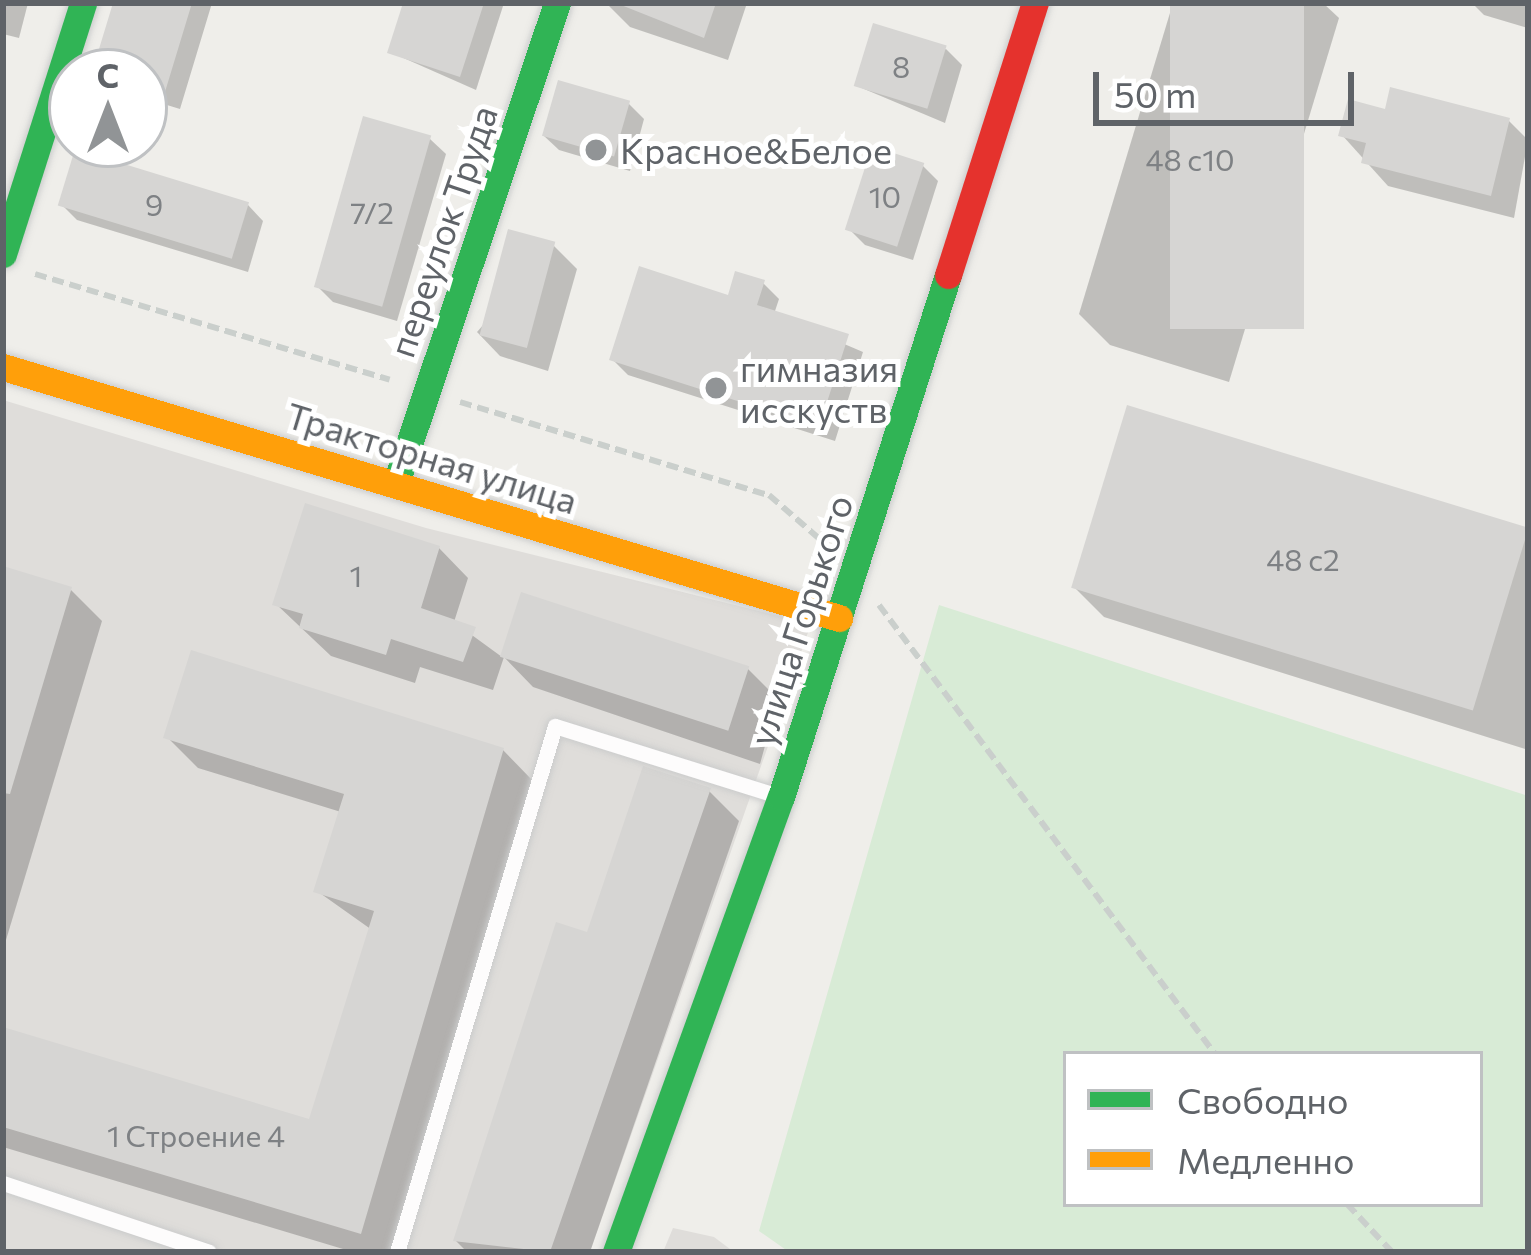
<!DOCTYPE html>
<html>
<head>
<meta charset="utf-8">
<style>
	body { margin:0 }
	#map { position:relative; width:1531px; height:1255px; overflow:hidden; background:#efeeea; font-family:Commissioner,sans-serif }
	div>[style] { position:absolute }
	.industrial>* { inset:0; background:#dfddda }
	.green>* { inset:0; background:#d8ebd6 }
	.shadow>* { inset:0; background:#0003 }
	.building>* { inset:0; background:#d6d5d3; transform-origin:0 0 }
	.path>* { height:6px; margin-top:-3px; transform-origin:0; background:repeating-linear-gradient(90deg,#cacfcc 0 12px,transparent 0 18px) }
	.roads { filter:drop-shadow(0 0 3px #cbcccc) drop-shadow(0 0 3px #cbcccc) }
	.lane>* { height:15px; margin:-7.5px; padding:0 7.5px; transform-origin:7.5px; border-radius:7.5px; background:#fdfcfc }
	.fast>* { height:27px; margin:-13.5px; padding:0 13.5px; transform-origin:13.5px; border-radius:13.5px; background:#30b455 }
	.slow>* { height:27px; margin:-13.5px; padding:0 13.5px; transform-origin:13.5px; border-radius:13.5px; background:#ff9f0a }
	.jam>* { height:27px; margin:-13.5px; padding:0 13.5px; transform-origin:13.5px; border-radius:13.5px; background:#e5322d }
	.dots>* { width:33px; height:33px; translate:-50% -50%; box-sizing:border-box; border:6px solid #fff; border-radius:50% }
	span { translate:-50% -50%; white-space:nowrap; text-align:center; line-height:1.15; -webkit-text-stroke:10px #fff; paint-order:stroke }
	.number-label { font-size:30px; color:#7e8184 }
	.number-label span { -webkit-text-stroke-width:0 }
	.poi-label { font-size:36px; color:#5f6368 }
	.left { translate:0 -50%; text-align:left }
	.street-label { font-size:36px; color:#5f6368 }
	.frame { position:absolute; inset:0; border:6px solid #5f6368; pointer-events:none }
	.legend { position:absolute; left:1063px; top:1051px; width:420px; height:156px; box-sizing:border-box; background:#fff; border:3px solid #bfc1c3; margin:0; padding:15px 21px; list-style:none; font-size:36px; color:#5f6368 }
	.legend li { display:flex; align-items:center; gap:24px; height:60px }
	.legend b { width:60px; border:3px solid #bfc1c3 }
	.north { position:absolute; left:48px; top:48px; width:120px; height:120px; box-sizing:border-box; background:#fff; border:3px solid #bfc1c3; border-radius:50%; rotate:0deg; font-size:33px; font-weight:700; line-height:48px; text-align:center; color:#5f6368 }
	.north::after { content:''; display:block; margin:auto; width:42px; height:54px; background:#919496; clip-path:polygon(50% 0,100% 100%,50% 72%,0 100%) }
	.scale { position:absolute; left:1093px; top:72px; width:261px; height:54px; box-sizing:border-box; border:6px solid #5f6368; border-top:0; padding-left:15px; font-size:36px; line-height:42px; white-space:nowrap; color:#5f6368; -webkit-text-stroke:9px #fff; paint-order:stroke }
</style>
</head>
<body>
<div id="map">
	<div class="industrial">
		<div style="clip-path:polygon(3px 400px,426px 528px,811px 624px,590px 1252px,3px 1252px)"></div>
		<div style="clip-path:polygon(673px 1228px,714px 1237px,734px 1252px,663px 1252px)"></div>
	</div>
	<div class="green">
		<div style="clip-path:polygon(evenodd,939px 605px,1528px 796px,1528px 1252px,789px 1252px,759px 1231px,939px 605px,1066px 1054px,1480px 1054px,1480px 1204px,1066px 1204px,1066px 1054px)"></div>
	</div>
	<div class="shadow">
		<div style="clip-path:polygon(3px 3px,28px 3px,19px 38px,3px 34px)"></div>
		<div style="clip-path:polygon(116px 3px,212px 3px,180px 109px,144px 98px,144px 72px,95px 72px)"></div>
		<div style="clip-path:polygon(406px 3px,504px 3px,476px 90px,390px 52px)"></div>
		<div style="clip-path:polygon(606px 3px,747px 3px,728px 60px,630px 27px)"></div>
		<div style="clip-path:polygon(1173px 3px,1323px 3px,1339px 18px,1229px 382px,1110px 345px,1079px 314px)"></div>
		<div style="clip-path:polygon(1472px 3px,1528px 3px,1528px 28px,1484px 15px)"></div>
		<div style="clip-path:polygon(946px 49px,962px 65px,945px 123px,857px 86px)"></div>
		<div style="clip-path:polygon(629px 104px,644px 119px,630px 171px,559px 150px,543px 135px)"></div>
		<div style="clip-path:polygon(1387px 112px,1509px 121px,1528px 140px,1514px 218px,1388px 186px,1342px 135px)"></div>
		<div style="clip-path:polygon(430px 139px,446px 154px,397px 321px,333px 302px,317px 286px)"></div>
		<div style="clip-path:polygon(922px 165px,938px 181px,913px 260px,865px 245px,849px 229px)"></div>
		<div style="clip-path:polygon(61px 204px,248px 205px,263px 221px,248px 272px,77px 220px)"></div>
		<div style="clip-path:polygon(553px 245px,577px 269px,548px 371px,500px 356px,477px 332px)"></div>
		<div style="clip-path:polygon(763px 283px,779px 299px,774px 314px,863px 352px,835px 441px,628px 375px,612px 359px)"></div>
		<div style="clip-path:polygon(1528px 533px,1528px 750px,1104px 617px,1073px 586px)"></div>
		<div style="clip-path:polygon(439px 548px,468px 578px,454px 622px,502px 657px,747px 668px,778px 699px,760px 764px,533px 687px,504px 657px,493px 690px,420px 667px,415px 683px,331px 656px,276px 604px)"></div>
		<div style="clip-path:polygon(3px 569px,71px 590px,102px 621px,3px 950px)"></div>
		<div style="clip-path:polygon(167px 737px,503px 750px,534px 782px,395px 1252px,353px 1252px,3px 1147px,3px 1030px,311px 1122px,372px 930px,317px 891px,341px 812px,198px 768px)"></div>
		<div style="clip-path:polygon(709px 791px,739px 821px,590px 1252px,467px 1252px,456px 1241px,589px 936px)"></div>
	</div>
	<div class="building">
		<div style="clip-path:polygon(113px 3px,192px 3px,151px 138px,144px 72px,92px 72px)"></div>
		<div style="clip-path:polygon(403px 3px,484px 3px,460px 77px,387px 53px)"></div>
		<div style="clip-path:polygon(616px 3px,716px 3px,704px 38px)"></div>
		<div style="left:1170px;top:3px;width:134px;height:326px"></div>
		<div style="left:873px;top:23px;width:77px;height:66px;rotate:17deg"></div>
		<div style="left:558px;top:80px;width:75px;height:58px;rotate:16deg"></div>
		<div style="clip-path:polygon(1390px 87px,1510px 118px,1491px 196px,1361px 163px,1366px 143px,1338px 136px,1348px 99px,1385px 109px)"></div>
		<div style="left:363px;top:116px;width:71px;height:178px;rotate:16deg"></div>
		<div style="left:872px;top:146px;width:55px;height:88px;rotate:18deg"></div>
		<div style="left:75px;top:149px;width:182px;height:59px;rotate:17deg"></div>
		<div style="left:508px;top:229px;width:49px;height:110px;rotate:15deg"></div>
		<div style="clip-path:polygon(639px 266px,728px 295px,735px 271px,765px 280px,757px 305px,849px 334px,819px 427px,609px 360px)"></div>
		<div style="left:1127px;top:405px;width:420px;height:191px;rotate:17deg"></div>
		<div style="clip-path:polygon(305px 503px,440px 546px,421px 608px,476px 627px,463px 662px,391px 639px,386px 655px,299px 628px,303px 614px,272px 605px)"></div>
		<div style="clip-path:polygon(3px 566px,72px 587px,10px 794px,3px 793px)"></div>
		<div style="left:521px;top:592px;width:240px;height:68px;rotate:18deg"></div>
		<div style="clip-path:polygon(191px 650px,504px 748px,361px 1234px,3px 1127px,3px 1027px,309px 1119px,374px 911px,313px 892px,344px 794px,163px 738px)"></div>
		<div style="clip-path:polygon(643px 766px,711px 788px,550px 1252px,453px 1241px,556px 922px,587px 932px)"></div>
	</div>
	<div class="path">
		<div style="left:35px;top:274px;width:370px;rotate:16.6deg"></div>
		<div style="left:460px;top:402px;width:323px;rotate:16.8deg"></div>
		<div style="left:769px;top:495px;width:72px;rotate:41deg"></div>
		<div style="left:879px;top:605px;width:561px;rotate:53.19deg"></div>
		<div style="left:1347px;top:1204px;width:66px;rotate:46.8deg"></div>
	</div>
	<div class="roads">
		<div class="lane">
			<div style="left:3px;top:1183px;width:217px;rotate:18.5deg"></div>
			<div style="left:397px;top:1252px;width:549px;rotate:-73.28deg"></div>
			<div style="left:555px;top:726px;width:234px;rotate:17.4deg"></div>
		</div>
		<div class="fast">
			<div style="left:3px;top:254px;width:263px;rotate:-72.3deg"></div>
			<div style="left:396px;top:483px;width:506px;rotate:-71.46deg"></div>
			<div style="left:616px;top:1252px;width:484px;rotate:-70.1deg"></div>
			<div style="left:781px;top:797px;width:548px;rotate:-72.26deg"></div>
		</div>
		<div class="slow">
			<div style="left:3px;top:367px;width:873px;rotate:16.71deg"></div>
		</div>
		<div class="jam">
			<div style="left:948px;top:275px;width:286px;rotate:-72.3deg"></div>
		</div>
	</div>
	<div class="dots">
		<div style="left:596px;top:150px;background:#919496"></div>
		<div style="left:716px;top:388px;background:#919496"></div>
	</div>
	<div class="number-label">
		<span style="left:901px;top:66px">8</span>
		<span style="left:1190px;top:159px">48 с10</span>
		<span style="left:885px;top:196px">10</span>
		<span style="left:154px;top:204px">9</span>
		<span style="left:372px;top:212px">7/2</span>
		<span style="left:1303px;top:559px">48 с2</span>
		<span style="left:356px;top:575px">1</span>
		<span style="left:196px;top:1135px">1 Строение 4</span>
	</div>
	<div class="poi-label">
		<span class="left" style="left:620px;top:150px">Красное&amp;Белое</span>
		<span class="left" style="left:740px;top:388px">гимназия<br>исскуств</span>
	</div>
	<div class="street-label">
		<span style="left:442px;top:231px;rotate:-71deg">переулок Труда</span>
		<span style="left:432px;top:457px;rotate:17deg">Тракторная улица</span>
		<span style="left:800px;top:620px;rotate:-72deg">улица Горького</span>
	</div>
	<div class="frame"></div>
	<ul class="legend">
	<li><b style="height:15px;background:#30b455"></b>Свободно</li>
	<li><b style="height:15px;background:#ff9f0a"></b>Медленно</li>
	</ul>
	<div class="north">С</div>
	<div class="scale">50 m</div>
</div>
</body>
</html>
